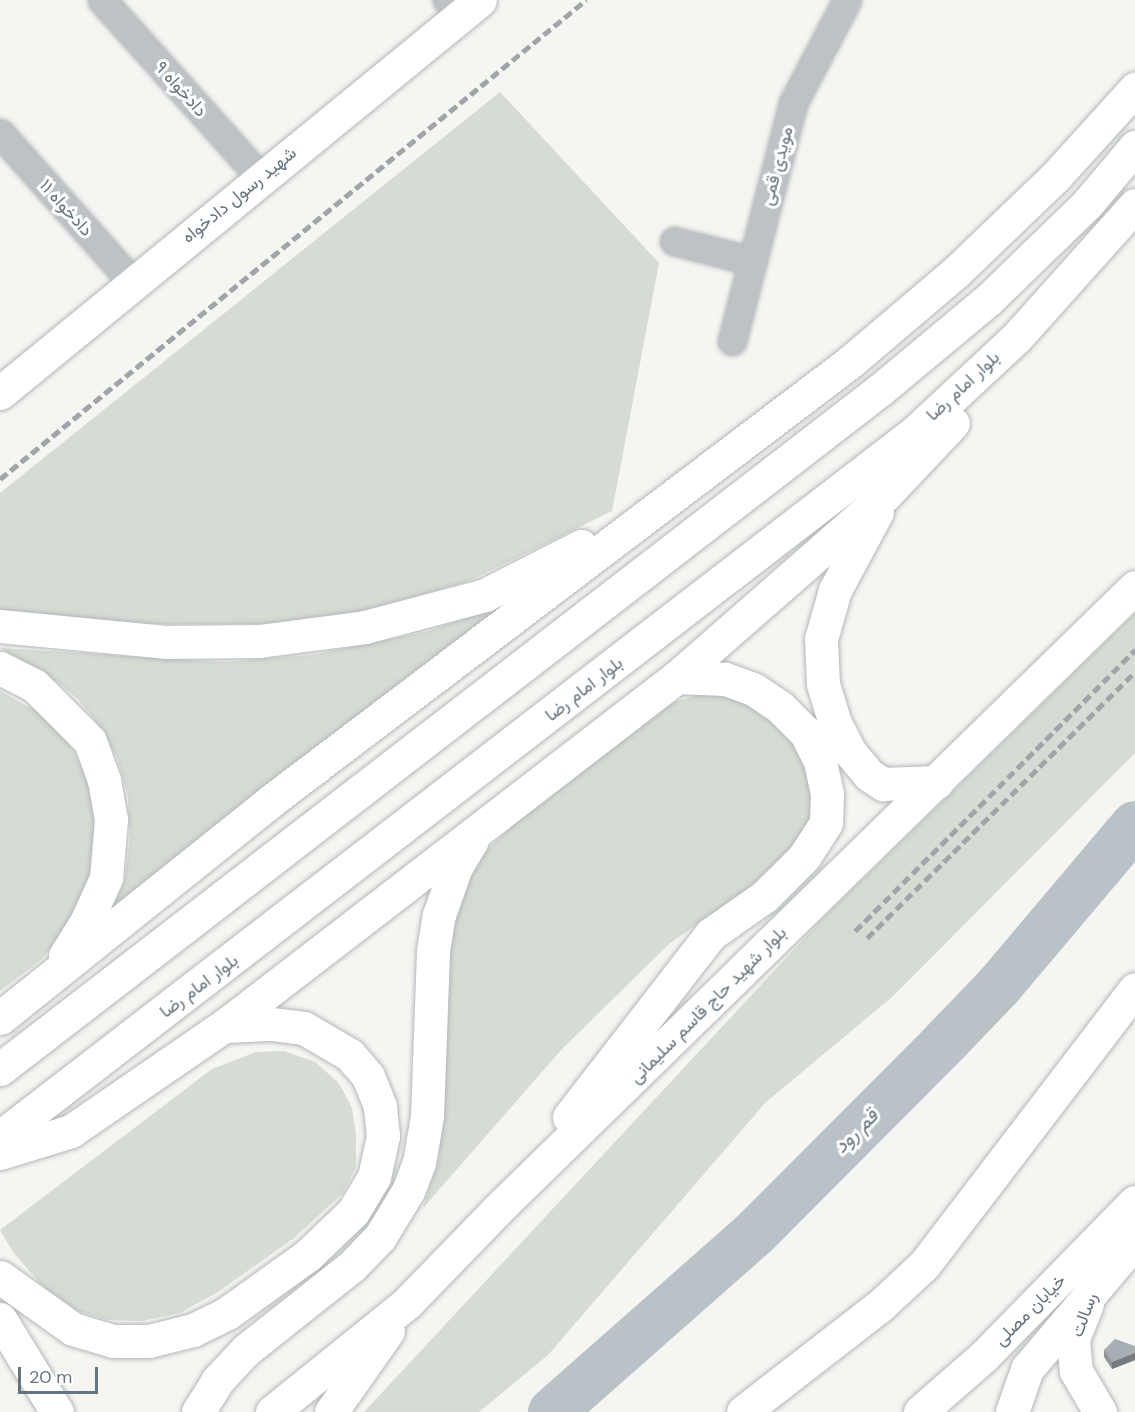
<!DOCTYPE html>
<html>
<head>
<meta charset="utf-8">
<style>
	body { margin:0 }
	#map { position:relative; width:1135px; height:1412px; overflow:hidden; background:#f5f5f1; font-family:"DM Sans",Vazirmatn,sans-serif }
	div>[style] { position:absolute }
	.green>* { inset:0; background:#d6dbd3 }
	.river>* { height:48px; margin:-24px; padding:0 24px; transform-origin:24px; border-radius:24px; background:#b8c2c7 }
	.roads { filter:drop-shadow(0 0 2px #b3b7bb) drop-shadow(0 0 2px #b3b7bb) }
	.street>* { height:27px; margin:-13.5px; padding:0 13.5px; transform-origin:13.5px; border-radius:13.5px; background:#bec2c5 }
	.secondary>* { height:33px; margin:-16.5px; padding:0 16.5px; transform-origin:16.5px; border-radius:16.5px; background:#fff }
	.primary>* { height:33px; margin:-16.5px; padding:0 16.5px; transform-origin:16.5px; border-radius:16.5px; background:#fff }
	.rail>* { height:4.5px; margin-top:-2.25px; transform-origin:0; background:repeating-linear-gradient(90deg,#a0a5aa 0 9px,transparent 0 13.5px) }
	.wall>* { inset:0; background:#90969a }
	.shaded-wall>* { inset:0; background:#757a7d }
	.building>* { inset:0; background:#a7aeb3 }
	span { translate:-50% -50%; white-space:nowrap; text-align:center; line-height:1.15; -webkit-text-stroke:6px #fff; paint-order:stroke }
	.street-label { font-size:18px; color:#667480 }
	.water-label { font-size:20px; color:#62757d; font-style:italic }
	.scale { position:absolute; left:18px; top:1367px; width:80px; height:27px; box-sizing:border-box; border:3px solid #667480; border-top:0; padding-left:8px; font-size:18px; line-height:21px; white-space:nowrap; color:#667480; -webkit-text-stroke:4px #fff; paint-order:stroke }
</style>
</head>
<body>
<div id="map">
	<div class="green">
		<div style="clip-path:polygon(500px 92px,659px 263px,612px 511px,469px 581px,361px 612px,275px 624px,151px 624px,0 613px,0 493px)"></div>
		<div style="clip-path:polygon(501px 606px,107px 922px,125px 879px,130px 838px,128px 797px,117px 757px,98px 724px,77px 698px,48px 675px,0 648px,224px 662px,312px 655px,425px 632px)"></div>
		<div style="clip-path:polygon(1135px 613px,1135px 753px,892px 997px,765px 1103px,548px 1355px,479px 1412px,364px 1412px,825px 916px)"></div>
		<div style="clip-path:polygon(0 691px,41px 714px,73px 750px,90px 785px,98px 824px,93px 870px,72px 919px,42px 959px,0 991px)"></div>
		<div style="clip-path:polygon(701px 694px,734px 695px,776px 716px,808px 762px,816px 815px,794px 847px,753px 885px,669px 944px,561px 1050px,423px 1208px,439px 1159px,442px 1093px,440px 1000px,453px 908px,482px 855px,524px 814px,671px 703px)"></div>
		<div style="clip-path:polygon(284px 1051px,315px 1062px,339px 1083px,352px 1108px,356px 1135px,356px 1167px,343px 1193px,294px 1238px,218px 1292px,180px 1313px,142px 1321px,109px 1320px,78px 1311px,44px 1288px,13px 1252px,0 1230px,212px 1069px,256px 1052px)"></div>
	</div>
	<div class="river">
		<div style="left:552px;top:1412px;width:269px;rotate:-41.4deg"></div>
		<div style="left:754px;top:1234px;width:274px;rotate:-45.1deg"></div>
		<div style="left:947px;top:1040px;width:74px;rotate:-46.1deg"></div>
		<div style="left:998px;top:987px;width:212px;rotate:-49.8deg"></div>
	</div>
	<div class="roads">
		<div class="street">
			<div style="left:102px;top:0;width:237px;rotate:48.2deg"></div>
			<div style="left:447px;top:0;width:21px;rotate:41deg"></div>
			<div style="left:0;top:133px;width:200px;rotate:48.4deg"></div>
			<div style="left:674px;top:241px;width:81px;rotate:14.4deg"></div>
			<div style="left:732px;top:341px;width:246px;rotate:-75.6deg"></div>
			<div style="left:793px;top:103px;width:116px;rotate:-62.3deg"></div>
		</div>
		<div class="secondary">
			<div style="left:0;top:393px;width:620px;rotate:-39.31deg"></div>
			<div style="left:1087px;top:1304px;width:38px;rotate:112deg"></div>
			<div style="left:1073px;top:1339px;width:32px;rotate:85deg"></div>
			<div style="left:1076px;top:1371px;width:48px;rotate:59.7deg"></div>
			<div style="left:920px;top:1412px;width:86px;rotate:-41.2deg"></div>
			<div style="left:985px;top:1355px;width:214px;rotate:-45.6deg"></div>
			<div style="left:1012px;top:1412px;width:46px;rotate:-70.8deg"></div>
			<div style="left:1027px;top:1369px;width:167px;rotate:-49.8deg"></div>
		</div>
		<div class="primary">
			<div style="left:877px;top:512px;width:89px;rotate:118.3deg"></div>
			<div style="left:835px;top:590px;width:51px;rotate:105.9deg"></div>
			<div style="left:821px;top:639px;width:45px;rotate:87.5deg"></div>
			<div style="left:823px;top:684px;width:39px;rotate:73deg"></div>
			<div style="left:834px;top:721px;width:34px;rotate:63deg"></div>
			<div style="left:849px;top:751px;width:31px;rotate:50deg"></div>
			<div style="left:869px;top:775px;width:17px;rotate:33deg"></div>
			<div style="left:883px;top:784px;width:54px;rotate:-2.1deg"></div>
			<div style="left:0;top:626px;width:166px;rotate:5.5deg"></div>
			<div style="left:165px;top:642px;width:94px;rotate:-0.6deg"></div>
			<div style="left:259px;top:641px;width:107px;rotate:-7.5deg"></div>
			<div style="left:365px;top:627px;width:124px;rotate:-14.9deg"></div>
			<div style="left:485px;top:595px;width:108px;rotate:-27deg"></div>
			<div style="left:0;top:668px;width:38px;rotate:27deg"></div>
			<div style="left:34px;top:685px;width:79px;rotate:45deg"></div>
			<div style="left:90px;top:741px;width:41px;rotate:70.3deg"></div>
			<div style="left:104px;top:780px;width:40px;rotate:80deg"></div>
			<div style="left:111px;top:819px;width:59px;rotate:94.8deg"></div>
			<div style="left:106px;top:878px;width:48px;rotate:114.4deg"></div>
			<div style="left:86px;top:922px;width:40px;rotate:122deg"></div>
			<div style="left:0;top:1018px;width:349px;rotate:-38.7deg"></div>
			<div style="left:272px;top:800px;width:725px;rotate:-37.15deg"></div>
			<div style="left:850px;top:362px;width:139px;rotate:-40.3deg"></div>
			<div style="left:956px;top:272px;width:139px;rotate:-43.8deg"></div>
			<div style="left:1056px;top:176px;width:118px;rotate:-47.8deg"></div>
			<div style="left:0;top:1069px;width:1113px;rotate:-37.66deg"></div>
			<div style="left:881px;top:389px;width:139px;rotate:-39.8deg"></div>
			<div style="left:988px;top:300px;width:138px;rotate:-44.1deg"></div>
			<div style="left:1087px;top:204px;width:75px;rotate:-49.9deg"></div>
			<div style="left:569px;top:1117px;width:232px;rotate:-52.2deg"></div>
			<div style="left:711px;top:934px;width:66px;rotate:-35.1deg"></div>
			<div style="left:765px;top:896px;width:55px;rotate:-45deg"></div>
			<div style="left:804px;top:857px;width:40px;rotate:-57.1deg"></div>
			<div style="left:826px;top:823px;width:29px;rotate:-88deg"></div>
			<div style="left:827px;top:794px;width:34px;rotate:-102deg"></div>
			<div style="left:820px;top:761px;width:33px;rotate:-117deg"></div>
			<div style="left:805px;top:732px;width:35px;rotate:-135deg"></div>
			<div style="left:780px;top:707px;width:32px;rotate:-146deg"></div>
			<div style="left:753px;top:689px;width:30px;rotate:-160deg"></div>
			<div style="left:725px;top:679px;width:48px;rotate:-177.6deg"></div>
			<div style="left:0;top:1137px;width:1155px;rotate:-37.61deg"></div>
			<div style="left:915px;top:432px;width:139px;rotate:-43deg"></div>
			<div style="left:1017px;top:337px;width:177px;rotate:-48.2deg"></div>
			<div style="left:0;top:1153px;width:74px;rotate:-17.2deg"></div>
			<div style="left:71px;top:1131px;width:186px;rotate:-34.5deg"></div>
			<div style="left:224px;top:1026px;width:572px;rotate:-37.61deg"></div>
			<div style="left:677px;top:677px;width:279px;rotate:-41.2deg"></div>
			<div style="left:887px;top:493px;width:96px;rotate:-46.7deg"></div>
			<div style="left:0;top:1277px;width:90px;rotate:35.5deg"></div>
			<div style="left:73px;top:1329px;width:42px;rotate:16.7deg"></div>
			<div style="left:113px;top:1341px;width:36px"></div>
			<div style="left:149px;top:1341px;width:45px;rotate:-14deg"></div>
			<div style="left:193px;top:1330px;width:37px;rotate:-26deg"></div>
			<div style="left:226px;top:1314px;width:101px;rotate:-35.7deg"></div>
			<div style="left:308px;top:1255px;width:62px;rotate:-43.7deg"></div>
			<div style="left:353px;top:1212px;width:41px;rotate:-59deg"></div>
			<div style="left:374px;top:1177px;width:42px;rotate:-77.6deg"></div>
			<div style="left:383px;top:1136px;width:30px;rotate:-96deg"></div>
			<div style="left:380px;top:1106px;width:32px;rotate:-112deg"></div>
			<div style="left:368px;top:1076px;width:28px;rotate:-131deg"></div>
			<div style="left:350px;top:1055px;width:53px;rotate:-149.6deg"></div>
			<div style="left:304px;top:1028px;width:35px;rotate:-173deg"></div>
			<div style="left:269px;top:1024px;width:45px;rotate:177.5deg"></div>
			<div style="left:0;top:1319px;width:109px;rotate:58.5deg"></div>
			<div style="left:198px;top:1412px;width:36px;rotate:-58deg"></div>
			<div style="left:217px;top:1381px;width:42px;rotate:-46.9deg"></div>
			<div style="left:246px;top:1350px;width:135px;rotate:-38.4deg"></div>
			<div style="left:352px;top:1266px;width:40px;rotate:-46deg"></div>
			<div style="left:380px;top:1237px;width:54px;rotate:-58.7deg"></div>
			<div style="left:408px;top:1191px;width:30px;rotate:-69deg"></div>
			<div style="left:419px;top:1163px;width:48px;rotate:-80.3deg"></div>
			<div style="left:427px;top:1116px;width:165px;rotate:-87.9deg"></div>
			<div style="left:433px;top:951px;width:36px;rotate:-81deg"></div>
			<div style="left:439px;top:915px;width:51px;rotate:-70.5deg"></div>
			<div style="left:456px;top:867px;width:31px;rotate:-59deg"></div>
			<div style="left:272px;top:1412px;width:174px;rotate:-38.9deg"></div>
			<div style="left:407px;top:1303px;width:131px;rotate:-45.9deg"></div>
			<div style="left:498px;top:1209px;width:890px;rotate:-44.32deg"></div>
			<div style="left:331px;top:1412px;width:99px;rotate:-54.9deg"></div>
			<div style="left:743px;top:1412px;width:176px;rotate:-37.8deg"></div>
			<div style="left:882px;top:1304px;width:57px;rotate:-42.9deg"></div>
			<div style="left:924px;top:1265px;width:347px;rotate:-52.6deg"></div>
		</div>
	</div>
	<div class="rail">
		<div style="left:0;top:479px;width:757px;rotate:-39.26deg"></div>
		<div style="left:855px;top:931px;width:397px;rotate:-45.1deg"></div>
		<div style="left:867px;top:938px;width:378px;rotate:-44.8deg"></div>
	</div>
	<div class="wall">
		<div style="clip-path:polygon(1135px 1346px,1135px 1360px,1112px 1369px,1104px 1357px,1104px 1350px)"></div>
	</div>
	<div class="shaded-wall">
		<div style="clip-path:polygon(1135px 1353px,1135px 1360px,1112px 1369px,1112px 1362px)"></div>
	</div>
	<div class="building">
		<div style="clip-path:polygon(1115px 1339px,1135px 1346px,1135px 1353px,1112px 1362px,1104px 1350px)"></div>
	</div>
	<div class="street-label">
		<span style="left:181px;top:89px;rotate:48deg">دادخواه ۹</span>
		<span style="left:777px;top:166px;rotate:-75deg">مویدی قمی</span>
		<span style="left:239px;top:195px;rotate:-39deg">شهید رسول دادخواه</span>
		<span style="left:66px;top:208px;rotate:48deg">دادخواه ۱۱</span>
		<span style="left:963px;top:386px;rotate:-43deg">بلوار امام رضا</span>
		<span style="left:584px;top:689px;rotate:-38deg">بلوار امام رضا</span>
		<span style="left:199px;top:986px;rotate:-37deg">بلوار امام رضا</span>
		<span style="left:708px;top:1005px;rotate:-45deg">بلوار شهید حاج قاسم سلیمانی</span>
		<span style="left:1030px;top:1310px;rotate:-45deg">خیابان مصلی</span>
		<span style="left:1084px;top:1315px;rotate:-70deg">رسالت</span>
	</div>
	<div class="water-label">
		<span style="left:856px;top:1131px;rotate:-45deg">قم رود</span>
	</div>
	<div class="scale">20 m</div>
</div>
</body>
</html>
